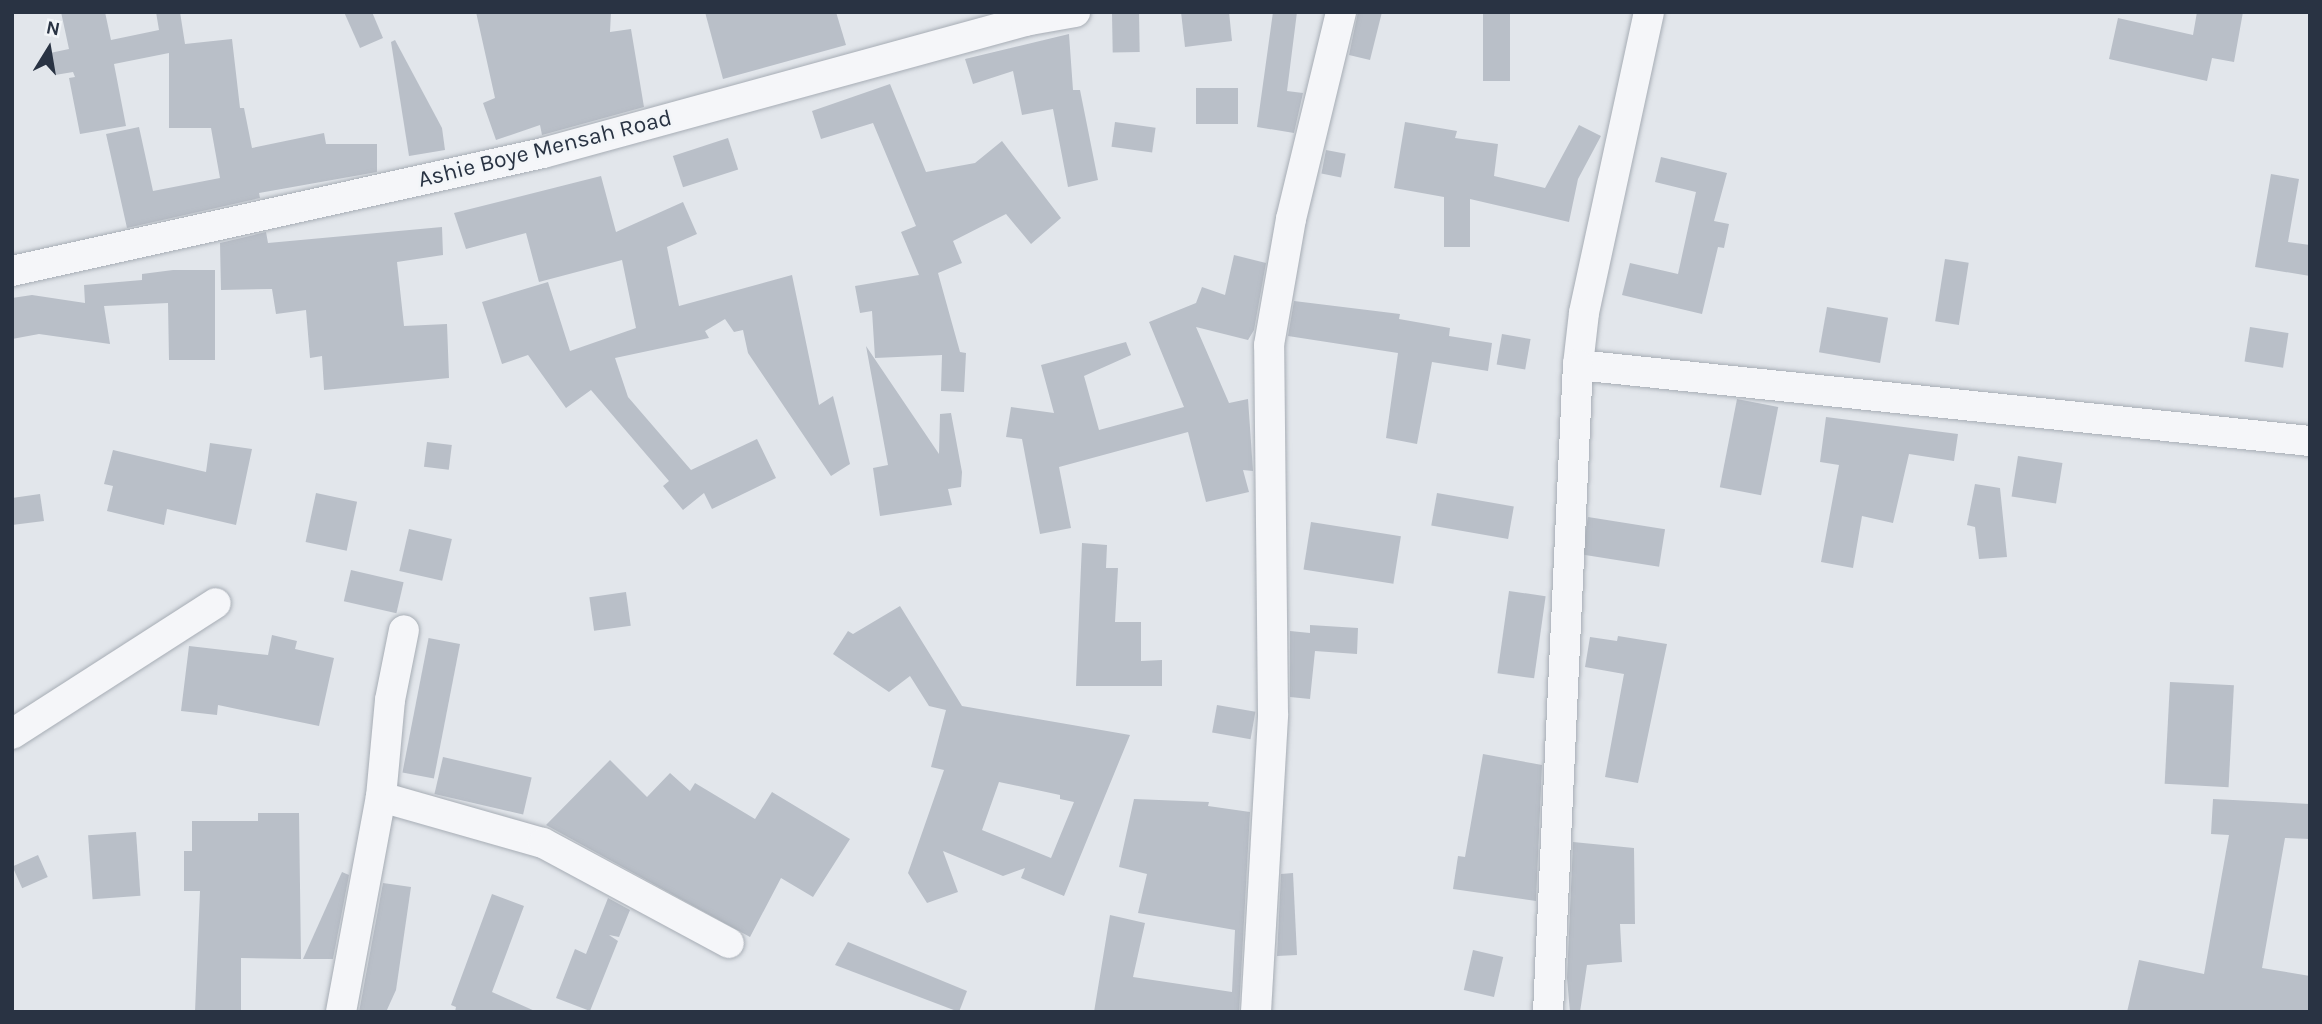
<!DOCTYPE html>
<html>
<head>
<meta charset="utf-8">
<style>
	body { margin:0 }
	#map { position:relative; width:2322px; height:1024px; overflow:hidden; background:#e2e6eb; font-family:Karla,sans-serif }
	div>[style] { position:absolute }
	.building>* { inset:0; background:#b9bfc8; transform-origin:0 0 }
	.roads { filter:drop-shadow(0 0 2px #a7adb5) drop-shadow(0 0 2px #a7adb5) }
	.minor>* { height:30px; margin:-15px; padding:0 15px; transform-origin:15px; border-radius:15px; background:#f5f6f9 }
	span { translate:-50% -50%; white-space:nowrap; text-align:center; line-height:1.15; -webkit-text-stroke:5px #f2f5f8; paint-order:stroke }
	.street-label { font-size:23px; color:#293343 }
	.frame { position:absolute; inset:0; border:14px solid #293343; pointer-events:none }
	.north { position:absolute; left:14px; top:14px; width:70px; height:70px; -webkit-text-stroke:5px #f2f5f8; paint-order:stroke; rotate:11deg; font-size:19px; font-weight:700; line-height:28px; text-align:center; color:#293343 }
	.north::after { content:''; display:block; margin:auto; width:24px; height:32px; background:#293343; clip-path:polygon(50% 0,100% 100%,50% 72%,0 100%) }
</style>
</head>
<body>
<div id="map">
	<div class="building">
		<div style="clip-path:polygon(61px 12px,105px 12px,111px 40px,159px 30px,156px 12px,180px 12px,185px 44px,232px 39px,240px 108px,244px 108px,252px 148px,324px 133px,326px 144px,377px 144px,377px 172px,259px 193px,260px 198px,127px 228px,106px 134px,139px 127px,153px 191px,220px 178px,211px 128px,169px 128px,169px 53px,114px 64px,126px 126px,80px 134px,69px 78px,75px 77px,73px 72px,55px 75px,50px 53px,69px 49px)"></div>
		<div style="clip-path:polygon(344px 12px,372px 12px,383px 38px,360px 48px)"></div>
		<div style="clip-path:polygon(476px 12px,611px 12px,610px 32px,631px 29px,644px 107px,542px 135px,540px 125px,496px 140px,483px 103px,495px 98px)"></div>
		<div style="clip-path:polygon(705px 12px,836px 12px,846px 45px,723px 79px)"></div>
		<div style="left:1139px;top:12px;width:40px;height:27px;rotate:89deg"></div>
		<div style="clip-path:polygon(1181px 12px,1229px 12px,1232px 41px,1185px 47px)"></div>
		<div style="clip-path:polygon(1273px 12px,1297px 12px,1287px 91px,1303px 93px,1294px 133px,1257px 127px)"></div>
		<div style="clip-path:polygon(1358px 12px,1382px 12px,1370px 60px,1349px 55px)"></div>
		<div style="left:1483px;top:12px;width:27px;height:69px"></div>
		<div style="clip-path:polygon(2197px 12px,2243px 12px,2234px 62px,2212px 58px,2207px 81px,2109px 59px,2118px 18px,2193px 35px)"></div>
		<div style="clip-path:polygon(1069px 34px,1073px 90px,1080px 90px,1098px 180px,1068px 187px,1053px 109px,1022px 115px,1013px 71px,973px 84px,965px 59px)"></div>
		<div style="clip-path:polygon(395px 40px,442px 128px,445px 150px,409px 156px,391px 42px)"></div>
		<div style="clip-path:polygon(890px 84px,926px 172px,975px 163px,1002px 141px,1061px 218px,1031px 244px,1006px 214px,953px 241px,962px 263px,938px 273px,960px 352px,966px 353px,964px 392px,941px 391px,942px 355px,875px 358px,872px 311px,860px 313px,855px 286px,919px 275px,901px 232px,916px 226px,873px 123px,821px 139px,812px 111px)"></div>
		<div style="left:1196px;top:88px;width:42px;height:36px"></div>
		<div style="left:1115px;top:122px;width:41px;height:25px;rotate:8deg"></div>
		<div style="clip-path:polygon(1405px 122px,1457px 131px,1455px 138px,1498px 144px,1494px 176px,1545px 188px,1579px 125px,1601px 136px,1578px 179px,1569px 222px,1470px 199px,1470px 247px,1444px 247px,1444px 197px,1394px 188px)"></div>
		<div style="left:728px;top:138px;width:33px;height:58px;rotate:72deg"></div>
		<div style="left:1326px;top:150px;width:20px;height:24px;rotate:11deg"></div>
		<div style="clip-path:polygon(1661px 157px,1727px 173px,1714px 221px,1729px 224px,1724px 248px,1718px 247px,1702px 314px,1622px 295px,1630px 263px,1678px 274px,1696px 192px,1655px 182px)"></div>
		<div style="clip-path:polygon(2271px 174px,2299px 179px,2288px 242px,2310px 245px,2310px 276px,2255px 267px)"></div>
		<div style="clip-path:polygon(601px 176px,616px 232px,683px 202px,697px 234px,667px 247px,679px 306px,792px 275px,819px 405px,833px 396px,850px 464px,831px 476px,748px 353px,743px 330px,734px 332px,725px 319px,705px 331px,709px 338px,615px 358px,628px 397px,691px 470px,757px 439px,776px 478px,712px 509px,704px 493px,683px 510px,663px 486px,669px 481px,591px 390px,566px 408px,528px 355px,502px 364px,482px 302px,548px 282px,570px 351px,636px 328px,622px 260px,539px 282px,526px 233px,466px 249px,454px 213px)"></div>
		<div style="clip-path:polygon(442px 227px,443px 255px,397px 262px,404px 326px,447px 324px,449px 378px,324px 390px,322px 356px,310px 358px,306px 310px,276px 314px,272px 289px,221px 290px,220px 243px,266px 232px,268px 243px)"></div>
		<div style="clip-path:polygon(1234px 255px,1266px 263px,1254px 330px,1248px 340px,1196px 327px,1229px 403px,1248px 399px,1253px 471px,1243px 470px,1249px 492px,1206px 502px,1188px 432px,1059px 467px,1071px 528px,1040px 534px,1022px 439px,1006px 437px,1011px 407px,1054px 413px,1041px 365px,1126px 342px,1131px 355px,1084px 376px,1099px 430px,1184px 407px,1149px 322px,1196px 303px,1202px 287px,1225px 295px)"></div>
		<div style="left:1945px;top:259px;width:24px;height:63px;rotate:9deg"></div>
		<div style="clip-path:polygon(173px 270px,215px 270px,215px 360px,169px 360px,168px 303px,104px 306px,110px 344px,39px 334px,12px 339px,12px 298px,32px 295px,85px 303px,84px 285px,142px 280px,142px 274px)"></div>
		<div style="clip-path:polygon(1294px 301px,1400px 314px,1399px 319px,1450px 328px,1449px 336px,1492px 343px,1488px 371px,1432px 362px,1417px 444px,1386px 438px,1398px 353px,1288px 336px)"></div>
		<div style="left:1827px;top:307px;width:62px;height:46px;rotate:10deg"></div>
		<div style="left:2250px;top:327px;width:39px;height:35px;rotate:9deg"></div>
		<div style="left:1502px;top:334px;width:29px;height:31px;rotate:10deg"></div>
		<div style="clip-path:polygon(866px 346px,939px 454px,940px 414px,951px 413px,962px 472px,961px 487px,948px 489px,952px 505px,880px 516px,873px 468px,888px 465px)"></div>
		<div style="left:1737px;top:399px;width:42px;height:90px;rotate:11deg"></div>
		<div style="clip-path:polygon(1826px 417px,1958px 434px,1954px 461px,1909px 454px,1893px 523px,1862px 516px,1853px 568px,1821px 562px,1839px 465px,1820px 462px)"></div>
		<div style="left:427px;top:442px;width:25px;height:25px;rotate:7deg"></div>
		<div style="clip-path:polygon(210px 443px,252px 449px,236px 525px,167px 509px,164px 525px,107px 511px,113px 486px,104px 484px,113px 450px,206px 472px)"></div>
		<div style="left:2018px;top:456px;width:45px;height:41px;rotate:9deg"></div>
		<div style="clip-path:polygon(1975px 484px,2000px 488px,2007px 557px,1979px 559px,1975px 527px,1967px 525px)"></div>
		<div style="left:316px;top:493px;width:42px;height:50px;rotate:12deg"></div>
		<div style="left:1437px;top:493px;width:78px;height:33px;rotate:10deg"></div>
		<div style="clip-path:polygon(40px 494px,44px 521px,12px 525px,12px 498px)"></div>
		<div style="left:1588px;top:517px;width:78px;height:38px;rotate:9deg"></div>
		<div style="left:1311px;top:522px;width:91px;height:48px;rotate:9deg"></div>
		<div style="left:409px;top:529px;width:44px;height:43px;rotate:13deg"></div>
		<div style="clip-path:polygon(1082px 543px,1107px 545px,1106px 568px,1118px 568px,1115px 622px,1141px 622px,1141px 661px,1162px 660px,1162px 686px,1076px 686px)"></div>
		<div style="left:351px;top:570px;width:54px;height:32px;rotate:13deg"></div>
		<div style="left:1509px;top:591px;width:37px;height:83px;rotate:8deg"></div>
		<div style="left:626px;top:592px;width:34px;height:37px;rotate:82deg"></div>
		<div style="clip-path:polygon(evenodd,900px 606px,962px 706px,1130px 735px,1064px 896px,1021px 878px,1025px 868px,1003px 876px,943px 851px,958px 892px,927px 903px,908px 873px,944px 770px,931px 767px,946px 710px,929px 706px,910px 676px,889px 692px,833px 654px,848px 631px,853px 634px,900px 606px,999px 782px,1060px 795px,1060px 799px,1074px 802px,1051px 858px,982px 830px,999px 782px)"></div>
		<div style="clip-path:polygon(1310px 625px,1358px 628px,1357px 654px,1315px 651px,1310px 699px,1290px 697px,1290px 631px,1310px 633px)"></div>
		<div style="clip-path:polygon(272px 635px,297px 641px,295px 649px,334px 658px,319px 726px,218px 705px,217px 715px,181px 711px,189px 646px,268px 655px)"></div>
		<div style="clip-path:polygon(1618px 636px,1667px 644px,1638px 783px,1605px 777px,1624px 674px,1585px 667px,1590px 637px,1617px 641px)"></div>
		<div style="left:460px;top:644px;width:137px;height:32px;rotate:101deg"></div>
		<div style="left:2170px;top:682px;width:64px;height:102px;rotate:3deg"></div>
		<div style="left:1217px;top:705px;width:39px;height:28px;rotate:10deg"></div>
		<div style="clip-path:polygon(1483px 754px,1542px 765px,1536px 901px,1453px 889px,1458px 856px,1465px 857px)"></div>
		<div style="left:443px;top:757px;width:91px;height:38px;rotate:13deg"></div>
		<div style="clip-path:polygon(610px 760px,647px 797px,670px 773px,690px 791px,695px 783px,755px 819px,772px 792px,850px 839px,813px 897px,781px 878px,750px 937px,546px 825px)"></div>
		<div style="clip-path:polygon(1134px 799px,1209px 802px,1208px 806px,1250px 812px,1239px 1012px,1094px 1012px,1110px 915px,1145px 923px,1133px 977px,1232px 992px,1235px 930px,1138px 913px,1147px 874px,1119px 867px)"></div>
		<div style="clip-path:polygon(2213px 799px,2310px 804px,2310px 839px,2285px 838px,2262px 968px,2310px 976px,2310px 1012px,2127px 1012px,2139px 960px,2204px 974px,2229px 835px,2211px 834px)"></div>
		<div style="clip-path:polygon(258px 813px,299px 813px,301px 959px,241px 958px,241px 1012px,195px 1012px,200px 891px,184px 891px,184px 851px,192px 851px,192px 821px,258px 821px)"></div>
		<div style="left:136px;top:832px;width:64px;height:48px;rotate:86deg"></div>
		<div style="clip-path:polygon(1573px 842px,1634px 848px,1635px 924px,1620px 924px,1622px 962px,1587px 965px,1580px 1012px,1570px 1012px,1567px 978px)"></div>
		<div style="left:38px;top:855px;width:24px;height:28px;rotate:66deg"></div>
		<div style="clip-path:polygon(342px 872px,349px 875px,333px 959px,303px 959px)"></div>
		<div style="clip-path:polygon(1293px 873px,1297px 955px,1277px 956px,1281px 874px)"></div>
		<div style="clip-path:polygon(383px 883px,411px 887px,396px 990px,386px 1012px,359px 1012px)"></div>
		<div style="clip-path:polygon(492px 894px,524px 906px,492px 992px,537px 1012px,455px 1012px,456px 1007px,451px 1005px)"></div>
		<div style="clip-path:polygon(608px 898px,630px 910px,619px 937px,609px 935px,618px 941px,590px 1011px,556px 998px,575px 949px,586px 954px)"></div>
		<div style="clip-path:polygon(848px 942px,967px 991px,959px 1012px,835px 965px)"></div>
		<div style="left:1473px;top:950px;width:31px;height:41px;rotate:13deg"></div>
	</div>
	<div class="roads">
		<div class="minor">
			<div style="left:1649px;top:12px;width:308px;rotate:102.2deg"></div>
			<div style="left:1584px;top:313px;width:52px;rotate:96.6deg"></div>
			<div style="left:1578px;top:365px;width:736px;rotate:5.93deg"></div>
			<div style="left:12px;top:271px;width:544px;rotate:-12.53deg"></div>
			<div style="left:543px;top:153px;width:500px;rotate:-15.3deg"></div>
			<div style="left:1025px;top:21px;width:51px;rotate:-10.2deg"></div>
			<div style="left:12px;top:734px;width:242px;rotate:-32.7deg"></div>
			<div style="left:381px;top:797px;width:168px;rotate:15.9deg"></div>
			<div style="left:543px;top:843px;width:211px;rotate:28.3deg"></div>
			<div style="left:341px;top:1012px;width:219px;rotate:-79.5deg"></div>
			<div style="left:381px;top:797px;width:97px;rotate:-84.7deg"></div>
			<div style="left:390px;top:700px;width:71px;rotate:-78.7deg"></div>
			<div style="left:1256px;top:1012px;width:298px;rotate:-86.7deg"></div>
			<div style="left:1273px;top:714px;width:369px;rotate:-90.6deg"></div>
			<div style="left:1269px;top:345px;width:128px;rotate:-80.1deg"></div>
			<div style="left:1291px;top:219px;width:213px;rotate:-76.4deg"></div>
			<div style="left:1548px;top:1012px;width:648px;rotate:-87.35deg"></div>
		</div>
	</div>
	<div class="street-label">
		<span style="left:545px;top:149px;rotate:-14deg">Ashie Boye Mensah Road</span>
	</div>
	<div class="frame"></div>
	<div class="north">N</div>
</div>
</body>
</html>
